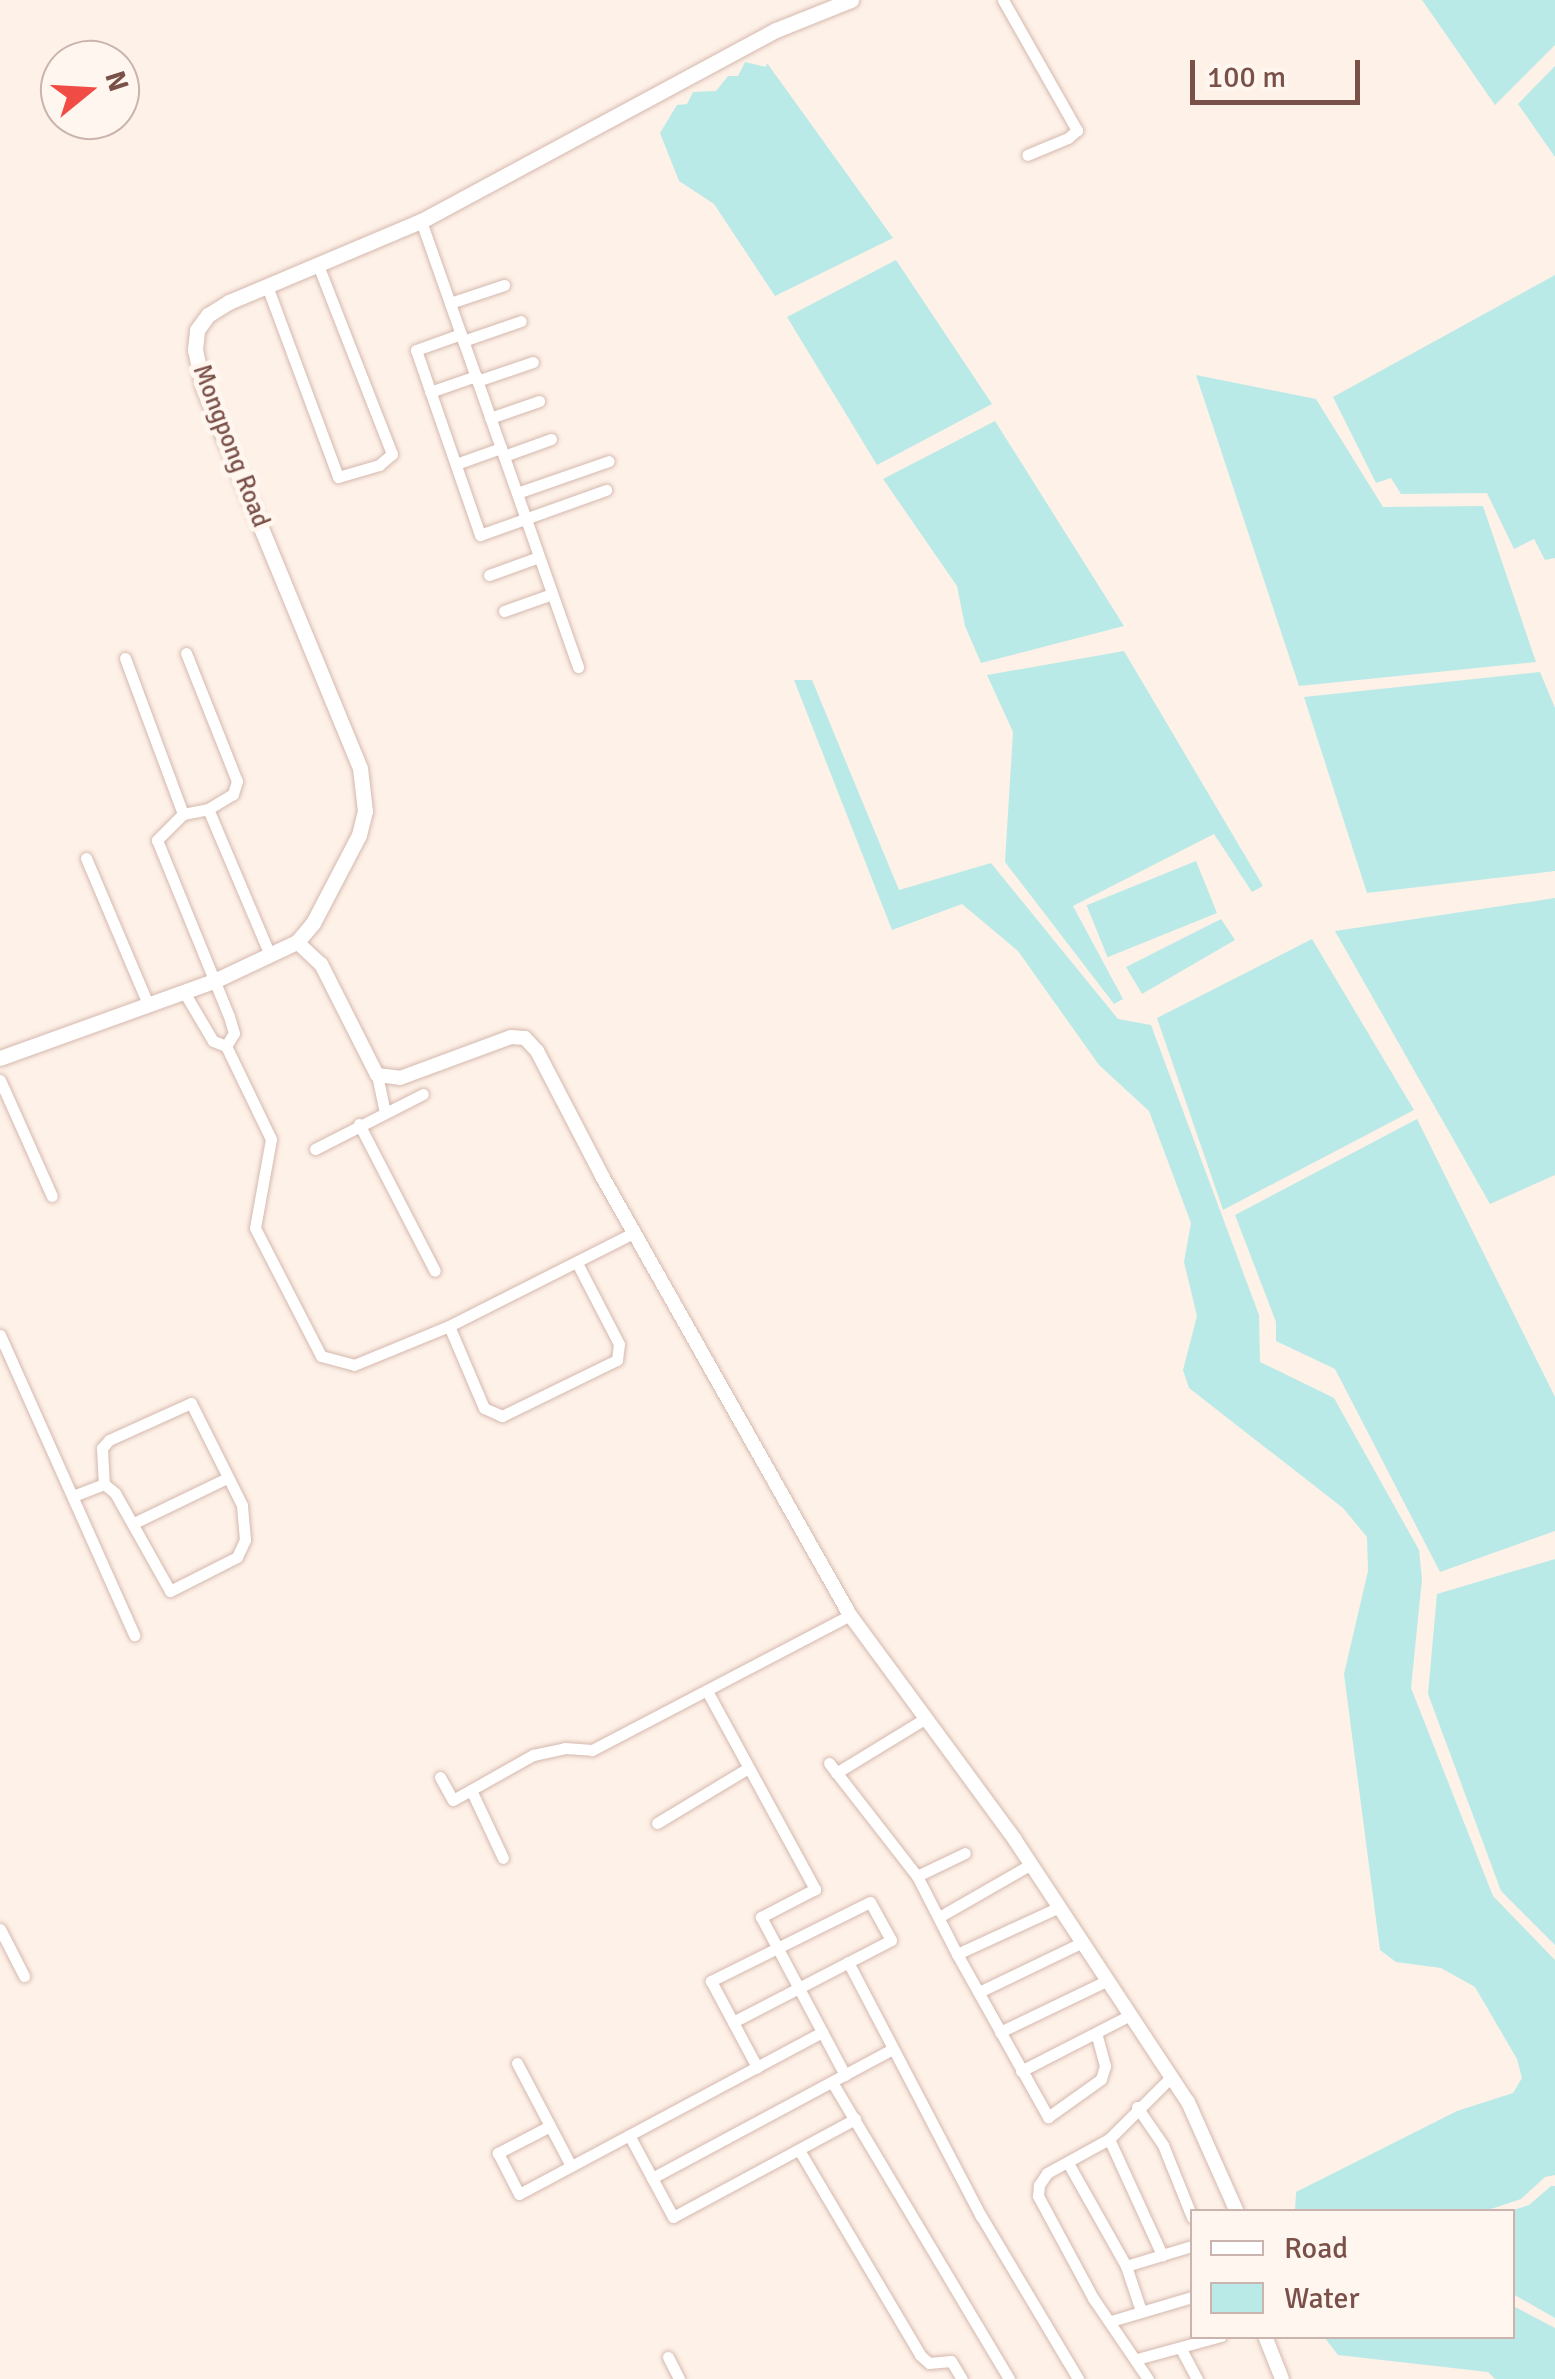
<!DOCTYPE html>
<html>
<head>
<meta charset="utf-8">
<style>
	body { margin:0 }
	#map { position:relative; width:1555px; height:2379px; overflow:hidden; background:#fef1e7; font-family:Signika,sans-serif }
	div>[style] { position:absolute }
	.water>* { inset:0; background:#baeae8; transform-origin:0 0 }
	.roads { filter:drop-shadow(0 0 2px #d4b8ae) drop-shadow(0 0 2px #d4b8ae) }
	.minor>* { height:11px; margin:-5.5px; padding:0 5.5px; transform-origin:5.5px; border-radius:5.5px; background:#fff }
	.tertiary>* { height:14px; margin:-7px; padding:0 7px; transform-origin:7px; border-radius:7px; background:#fff }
	.secondary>* { height:15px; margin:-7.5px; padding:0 7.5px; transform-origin:7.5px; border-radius:7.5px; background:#fff }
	span { translate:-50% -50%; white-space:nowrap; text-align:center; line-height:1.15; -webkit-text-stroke:10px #fff6ef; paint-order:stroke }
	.street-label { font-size:25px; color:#7a5149 }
	.legend { position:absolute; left:1190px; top:2209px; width:325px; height:130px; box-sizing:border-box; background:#fff6ef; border:2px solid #cab4ad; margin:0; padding:12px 18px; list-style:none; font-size:30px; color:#7a5149 }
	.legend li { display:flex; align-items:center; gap:20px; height:50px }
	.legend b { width:50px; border:2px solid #cab4ad }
	.north { position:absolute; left:40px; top:40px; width:100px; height:100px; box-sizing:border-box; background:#fff6ef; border:2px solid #cab4ad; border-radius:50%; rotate:72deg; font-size:28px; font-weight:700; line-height:40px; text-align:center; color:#7a5149 }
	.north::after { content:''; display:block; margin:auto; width:35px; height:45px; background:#f04b45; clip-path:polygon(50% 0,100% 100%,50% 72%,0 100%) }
	.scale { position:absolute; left:1190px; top:60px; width:170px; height:45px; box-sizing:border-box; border:5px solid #7a5149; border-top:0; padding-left:12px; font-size:30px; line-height:35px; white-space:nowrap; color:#7a5149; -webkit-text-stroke:8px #fff6ef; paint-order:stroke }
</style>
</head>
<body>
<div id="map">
	<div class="water">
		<div style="clip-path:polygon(1422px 0,1555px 0,1555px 45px,1495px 105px)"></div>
		<div style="clip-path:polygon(745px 62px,766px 67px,767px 63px,893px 238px,775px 296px,714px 204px,679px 181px,660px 133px,677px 105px,687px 104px,693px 92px,716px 91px,728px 76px,738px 76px)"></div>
		<div style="clip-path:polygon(1555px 66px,1555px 157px,1518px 104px)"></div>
		<div style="clip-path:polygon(896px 260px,992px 404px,877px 465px,787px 317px)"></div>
		<div style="clip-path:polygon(1555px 275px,1555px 558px,1545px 560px,1534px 539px,1514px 549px,1487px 493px,1401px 494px,1391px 478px,1376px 483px,1333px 397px)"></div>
		<div style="clip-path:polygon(1196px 375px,1316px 399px,1383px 507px,1483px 506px,1536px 662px,1299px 686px)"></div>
		<div style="clip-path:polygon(995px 421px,1124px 626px,981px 663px,965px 626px,957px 586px,883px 479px)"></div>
		<div style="clip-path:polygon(1124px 651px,1263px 886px,1252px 892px,1214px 834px,1073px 906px,1123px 999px,1114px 1004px,1005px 862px,1013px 732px,987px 675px)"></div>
		<div style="clip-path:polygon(1540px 672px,1555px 708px,1555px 871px,1367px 893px,1304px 697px)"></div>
		<div style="clip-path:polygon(794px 680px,812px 680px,899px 890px,991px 863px,1118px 1019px,1151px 1025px,1259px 1315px,1260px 1362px,1334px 1398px,1419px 1550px,1422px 1579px,1411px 1688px,1493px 1896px,1555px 1960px,1555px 2175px,1545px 2177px,1521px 2199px,1485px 2211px,1295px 2211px,1296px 2192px,1457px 2111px,1513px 2093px,1522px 2078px,1517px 2059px,1475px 1987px,1441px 1968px,1396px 1962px,1380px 1950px,1344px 1674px,1368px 1571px,1367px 1537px,1343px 1508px,1189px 1388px,1183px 1370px,1197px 1316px,1184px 1262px,1191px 1223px,1149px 1111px,1099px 1065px,1018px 951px,962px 904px,892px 930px)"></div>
		<div style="left:1196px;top:861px;width:56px;height:118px;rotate:68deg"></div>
		<div style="clip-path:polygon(1555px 898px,1555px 1175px,1490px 1204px,1335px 931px)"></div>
		<div style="clip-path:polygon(1221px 919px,1235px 940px,1142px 994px,1126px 967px)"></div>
		<div style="clip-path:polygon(1312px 939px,1414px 1110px,1223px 1210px,1157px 1018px)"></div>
		<div style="clip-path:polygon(1417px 1119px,1555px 1397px,1555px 1531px,1440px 1572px,1335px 1369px,1276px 1341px,1276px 1322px,1235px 1215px)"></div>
		<div style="clip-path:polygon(1555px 1559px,1555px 1945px,1501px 1891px,1428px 1694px,1437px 1594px)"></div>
		<div style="clip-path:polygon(1551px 2186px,1555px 2186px,1555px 2318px,1513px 2294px,1510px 2211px,1529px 2205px)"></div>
		<div style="clip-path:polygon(1513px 2306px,1555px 2328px,1555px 2379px,1495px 2379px,1488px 2372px,1338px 2355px,1324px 2337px,1512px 2336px)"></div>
	</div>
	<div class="roads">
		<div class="minor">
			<div style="left:1003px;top:0;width:150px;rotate:60.4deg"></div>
			<div style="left:1077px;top:130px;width:12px;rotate:138deg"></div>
			<div style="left:1068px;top:138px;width:44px;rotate:157.5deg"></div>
			<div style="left:421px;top:221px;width:473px;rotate:70.6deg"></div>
			<div style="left:267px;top:286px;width:204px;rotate:69.6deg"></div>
			<div style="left:338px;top:477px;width:43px;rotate:-16.3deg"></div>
			<div style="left:379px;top:465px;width:17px;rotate:-40deg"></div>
			<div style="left:392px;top:454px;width:200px;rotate:-111.4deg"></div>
			<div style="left:450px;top:303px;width:57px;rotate:-18.4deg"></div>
			<div style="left:461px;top:334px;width:48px;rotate:160.4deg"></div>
			<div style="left:416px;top:350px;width:196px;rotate:70.9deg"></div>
			<div style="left:480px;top:535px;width:134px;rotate:-19.7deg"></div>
			<div style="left:463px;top:341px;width:61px;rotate:-19deg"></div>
			<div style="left:477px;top:381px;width:59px;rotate:-18.7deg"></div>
			<div style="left:430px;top:392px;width:49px;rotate:-19.2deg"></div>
			<div style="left:490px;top:418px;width:52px;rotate:-19.1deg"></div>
			<div style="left:504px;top:456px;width:50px;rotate:-19.9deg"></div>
			<div style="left:456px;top:464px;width:48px;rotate:-19.6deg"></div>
			<div style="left:517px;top:493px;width:97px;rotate:-19.2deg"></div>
			<div style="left:489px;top:575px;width:53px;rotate:-19.8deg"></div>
			<div style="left:504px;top:611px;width:51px;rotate:-19.5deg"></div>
			<div style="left:186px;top:653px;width:138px;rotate:68.3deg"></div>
			<div style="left:237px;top:781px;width:14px;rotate:107deg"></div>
			<div style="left:233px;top:794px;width:29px;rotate:149deg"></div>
			<div style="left:125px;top:658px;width:166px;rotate:69.6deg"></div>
			<div style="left:183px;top:814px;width:37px;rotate:135deg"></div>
			<div style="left:157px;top:840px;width:190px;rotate:67.8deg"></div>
			<div style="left:229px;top:1016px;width:18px;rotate:74deg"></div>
			<div style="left:234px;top:1033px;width:15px;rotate:122deg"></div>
			<div style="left:226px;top:1046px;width:14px;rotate:-159deg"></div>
			<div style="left:213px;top:1041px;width:57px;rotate:-120.6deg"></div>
			<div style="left:183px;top:814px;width:25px;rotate:-11deg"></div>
			<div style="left:208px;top:809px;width:159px;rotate:67deg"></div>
			<div style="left:86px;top:858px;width:159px;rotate:67deg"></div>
			<div style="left:226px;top:1046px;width:103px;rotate:64.2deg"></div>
			<div style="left:271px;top:1139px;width:90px;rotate:100.2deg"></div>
			<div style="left:255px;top:1228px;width:144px;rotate:62.7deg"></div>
			<div style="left:321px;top:1356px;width:34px;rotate:15deg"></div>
			<div style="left:354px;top:1365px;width:103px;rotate:-22.3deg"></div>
			<div style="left:449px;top:1326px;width:208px;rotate:-26.8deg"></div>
			<div style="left:377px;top:1075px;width:38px;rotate:78deg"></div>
			<div style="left:0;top:1080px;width:127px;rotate:65.9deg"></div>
			<div style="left:359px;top:1124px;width:165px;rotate:62.7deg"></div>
			<div style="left:315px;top:1149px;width:121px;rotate:-27deg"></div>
			<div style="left:449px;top:1326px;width:89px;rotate:66.9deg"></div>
			<div style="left:484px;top:1408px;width:20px;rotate:24deg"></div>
			<div style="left:502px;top:1416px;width:128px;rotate:-26deg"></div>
			<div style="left:617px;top:1360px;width:16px;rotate:-83deg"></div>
			<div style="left:619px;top:1344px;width:91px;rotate:-117.4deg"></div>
			<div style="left:0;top:1335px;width:329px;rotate:65.9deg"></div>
			<div style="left:73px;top:1496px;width:33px;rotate:-21deg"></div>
			<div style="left:104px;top:1484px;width:14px;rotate:39deg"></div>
			<div style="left:115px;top:1493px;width:112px;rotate:60.7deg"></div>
			<div style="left:170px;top:1591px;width:75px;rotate:-26.9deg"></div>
			<div style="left:237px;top:1557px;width:19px;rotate:-65deg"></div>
			<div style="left:245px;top:1540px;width:35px;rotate:-95deg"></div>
			<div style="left:242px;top:1505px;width:114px;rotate:-116.6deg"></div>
			<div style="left:191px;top:1403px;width:90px;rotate:155.7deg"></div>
			<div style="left:109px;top:1440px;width:11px;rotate:131deg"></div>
			<div style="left:102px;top:1448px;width:36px;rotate:87deg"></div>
			<div style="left:134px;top:1523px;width:103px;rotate:-25.8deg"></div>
			<div style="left:707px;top:1691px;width:226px;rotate:61.4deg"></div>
			<div style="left:815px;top:1889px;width:61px;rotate:152.6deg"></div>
			<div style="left:761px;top:1917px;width:179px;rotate:62deg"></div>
			<div style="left:829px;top:1763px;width:143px;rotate:52.1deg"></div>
			<div style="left:917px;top:1876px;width:88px;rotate:62.9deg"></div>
			<div style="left:957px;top:1954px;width:112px;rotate:-24.7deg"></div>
			<div style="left:836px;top:1773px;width:105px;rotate:-31.4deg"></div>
			<div style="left:440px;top:1777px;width:26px;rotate:61deg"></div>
			<div style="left:453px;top:1800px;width:92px;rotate:-29.4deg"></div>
			<div style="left:533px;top:1755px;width:33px;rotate:-12deg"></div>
			<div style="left:565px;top:1748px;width:27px;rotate:4deg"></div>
			<div style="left:592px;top:1750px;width:291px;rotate:-27.6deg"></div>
			<div style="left:471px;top:1790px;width:75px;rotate:64.8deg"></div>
			<div style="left:657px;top:1823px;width:106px;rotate:-31.1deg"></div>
			<div style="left:917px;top:1876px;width:53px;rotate:-25.6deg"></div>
			<div style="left:939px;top:1917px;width:106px;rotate:-29.9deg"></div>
			<div style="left:0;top:1929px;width:53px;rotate:62.9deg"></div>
			<div style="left:957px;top:1954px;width:187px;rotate:60.8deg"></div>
			<div style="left:1048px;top:2117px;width:65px;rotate:-35.6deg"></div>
			<div style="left:1101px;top:2079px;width:14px;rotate:-73deg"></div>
			<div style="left:1105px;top:2066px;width:34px;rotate:-105deg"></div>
			<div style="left:848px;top:1962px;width:287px;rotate:62.4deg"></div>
			<div style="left:981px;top:2216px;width:190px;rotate:59.2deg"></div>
			<div style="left:979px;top:1992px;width:115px;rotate:-25.7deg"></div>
			<div style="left:733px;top:2022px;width:178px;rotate:-27.4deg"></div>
			<div style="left:891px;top:1940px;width:43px;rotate:-118.9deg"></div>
			<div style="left:870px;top:1902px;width:178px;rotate:153.6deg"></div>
			<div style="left:711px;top:1981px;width:98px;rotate:61.9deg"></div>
			<div style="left:1000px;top:2032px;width:120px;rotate:-25.7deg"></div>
			<div style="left:517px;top:2063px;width:116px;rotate:62.3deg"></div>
			<div style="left:1021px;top:2071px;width:123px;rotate:-27.2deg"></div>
			<div style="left:832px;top:2082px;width:346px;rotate:59.2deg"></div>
			<div style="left:1137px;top:2107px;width:46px;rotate:55.6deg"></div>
			<div style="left:1163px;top:2145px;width:78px;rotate:68.1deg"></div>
			<div style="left:550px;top:2126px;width:59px;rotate:152.6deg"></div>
			<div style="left:498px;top:2153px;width:46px;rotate:62.9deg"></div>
			<div style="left:519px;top:2194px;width:344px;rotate:-28.1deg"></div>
			<div style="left:629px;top:2135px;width:93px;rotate:61.8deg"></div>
			<div style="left:673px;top:2217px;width:207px;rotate:-28.3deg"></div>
			<div style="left:1109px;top:2139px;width:128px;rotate:65.4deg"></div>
			<div style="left:1162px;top:2255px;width:31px;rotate:-17deg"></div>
			<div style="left:799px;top:2150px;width:238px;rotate:59.4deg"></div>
			<div style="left:920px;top:2355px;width:12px;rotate:42deg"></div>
			<div style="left:929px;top:2363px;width:22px;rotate:-5deg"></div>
			<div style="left:951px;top:2361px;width:21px;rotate:59deg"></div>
			<div style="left:1068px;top:2163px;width:118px;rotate:60.6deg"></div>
			<div style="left:1126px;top:2266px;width:47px;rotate:71.6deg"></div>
			<div style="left:652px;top:2178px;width:273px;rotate:-28.2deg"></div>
			<div style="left:1126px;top:2266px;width:38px;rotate:-17deg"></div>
			<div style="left:1111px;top:2321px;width:84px;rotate:-16.5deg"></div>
			<div style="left:1181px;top:2349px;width:34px;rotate:62deg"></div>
			<div style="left:668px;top:2357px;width:25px;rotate:63deg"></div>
			<div style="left:1137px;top:2359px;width:87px;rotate:-15.3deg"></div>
			<div style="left:1148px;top:2379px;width:98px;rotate:-124.2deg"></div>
			<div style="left:1093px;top:2298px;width:116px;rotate:-118.3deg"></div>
			<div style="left:1038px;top:2196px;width:11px;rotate:-85deg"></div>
			<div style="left:1039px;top:2185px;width:14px;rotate:-56deg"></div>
			<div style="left:1047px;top:2173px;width:71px;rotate:-28.7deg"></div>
			<div style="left:1109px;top:2139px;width:88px;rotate:-45deg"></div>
		</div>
		<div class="tertiary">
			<div style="left:297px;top:942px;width:33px;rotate:43deg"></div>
			<div style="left:321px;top:964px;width:124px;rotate:63.2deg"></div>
			<div style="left:377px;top:1075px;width:23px;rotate:7deg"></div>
			<div style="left:400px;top:1078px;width:118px;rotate:-20.3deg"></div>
			<div style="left:511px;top:1037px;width:14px;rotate:4deg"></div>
			<div style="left:525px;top:1038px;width:18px;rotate:47deg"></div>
			<div style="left:537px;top:1051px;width:141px;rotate:62.5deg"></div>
			<div style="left:602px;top:1176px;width:504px;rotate:60.54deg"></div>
			<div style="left:850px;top:1615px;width:279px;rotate:53.7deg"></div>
			<div style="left:1015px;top:1840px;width:314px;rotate:56.6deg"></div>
			<div style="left:1188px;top:2102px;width:120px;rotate:66deg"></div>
			<div style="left:1265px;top:2336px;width:46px;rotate:68.4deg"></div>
		</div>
		<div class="secondary">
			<div style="left:0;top:1058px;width:227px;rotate:-19.8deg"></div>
			<div style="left:214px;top:981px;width:92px;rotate:-25.2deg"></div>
			<div style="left:297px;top:942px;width:25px;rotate:-50deg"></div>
			<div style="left:313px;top:923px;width:99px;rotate:-62.4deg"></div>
			<div style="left:359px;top:835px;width:25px;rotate:-76deg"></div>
			<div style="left:365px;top:811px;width:43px;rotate:-96.6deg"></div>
			<div style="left:360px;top:768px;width:412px;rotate:-112.4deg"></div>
			<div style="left:203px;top:387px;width:38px;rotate:-102deg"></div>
			<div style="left:195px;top:350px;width:20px;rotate:-84deg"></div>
			<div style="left:197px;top:330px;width:19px;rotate:-54deg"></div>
			<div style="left:208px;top:315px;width:25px;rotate:-32deg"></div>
			<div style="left:229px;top:302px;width:208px;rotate:-22.9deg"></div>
			<div style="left:421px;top:221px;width:403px;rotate:-28.3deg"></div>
			<div style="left:776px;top:30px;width:81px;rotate:-21.8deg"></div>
		</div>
	</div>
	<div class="street-label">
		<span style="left:231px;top:446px;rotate:69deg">Mongpong Road</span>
	</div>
	<ul class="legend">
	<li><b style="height:12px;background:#fff"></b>Road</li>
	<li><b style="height:28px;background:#baeae8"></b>Water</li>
	</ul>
	<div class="north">N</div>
	<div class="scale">100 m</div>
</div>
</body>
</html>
